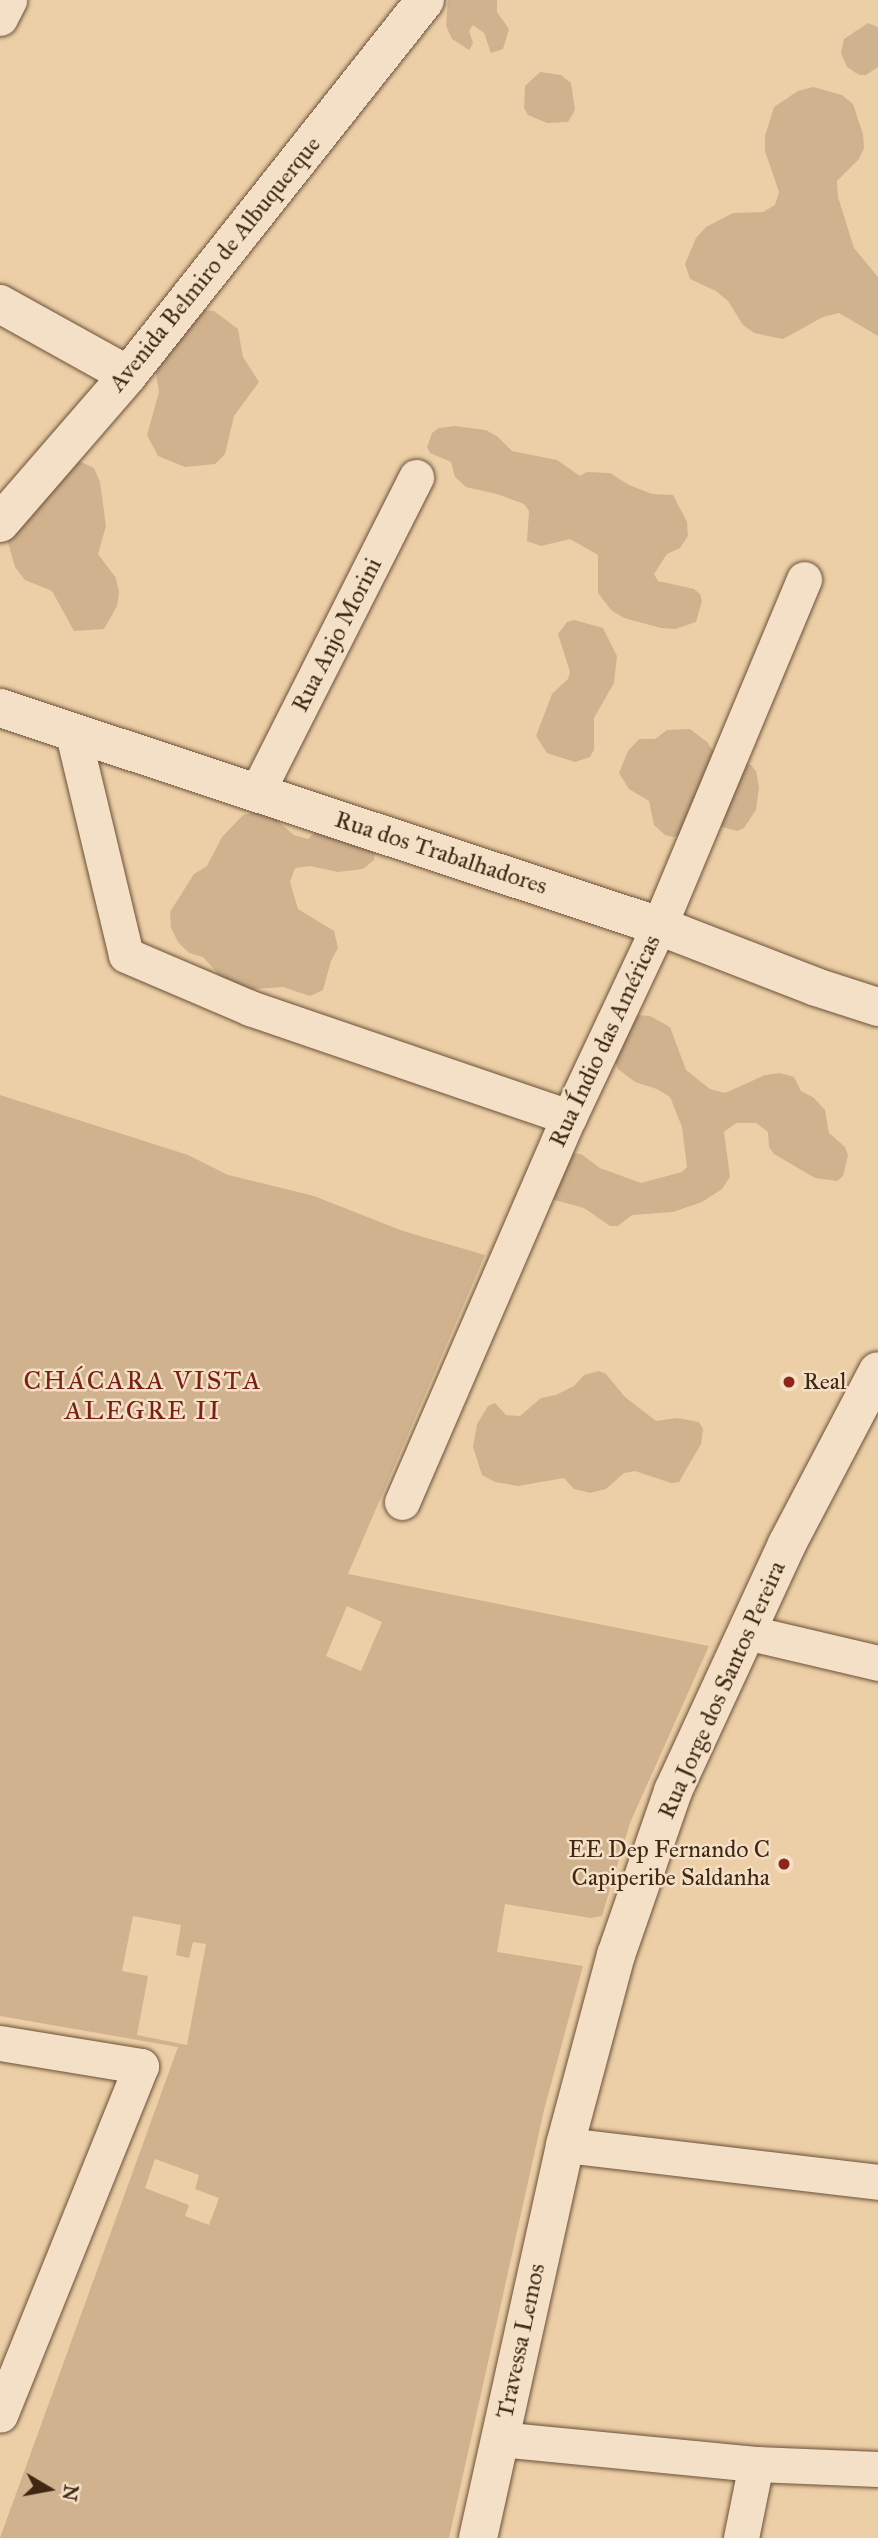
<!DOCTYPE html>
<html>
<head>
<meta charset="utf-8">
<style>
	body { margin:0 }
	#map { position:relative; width:878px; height:2538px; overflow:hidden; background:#edcfa7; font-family:"IM FELL Great Primer",serif }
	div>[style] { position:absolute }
	.green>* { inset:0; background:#d0b28e }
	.roads { filter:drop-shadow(0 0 2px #6b5138) drop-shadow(0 0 2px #6b5138) }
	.minor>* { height:35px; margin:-17.5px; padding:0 17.5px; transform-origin:17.5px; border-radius:17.5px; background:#f3e0c6 }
	.tertiary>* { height:38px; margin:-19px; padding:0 19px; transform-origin:19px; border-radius:19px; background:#f3e0c6 }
	.secondary>* { height:38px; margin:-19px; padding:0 19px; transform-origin:19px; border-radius:19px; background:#f3e0c6 }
	.dots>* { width:19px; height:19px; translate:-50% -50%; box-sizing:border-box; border:4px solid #f3e0c6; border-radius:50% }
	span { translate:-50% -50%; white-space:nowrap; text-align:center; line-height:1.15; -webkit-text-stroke:5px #f3e0c6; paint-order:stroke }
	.street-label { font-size:24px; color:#402713 }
	.poi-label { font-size:24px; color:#402713 }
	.left { translate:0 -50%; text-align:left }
	.right { translate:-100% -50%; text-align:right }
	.neighbourhood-label { font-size:26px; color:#7a1f14; letter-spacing:2px }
	.north { position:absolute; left:14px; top:2454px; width:70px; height:70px; -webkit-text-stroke:5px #f3e0c6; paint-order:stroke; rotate:100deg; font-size:19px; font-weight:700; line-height:28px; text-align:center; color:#402713 }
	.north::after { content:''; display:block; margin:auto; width:24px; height:32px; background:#402713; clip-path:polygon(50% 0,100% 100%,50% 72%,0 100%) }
</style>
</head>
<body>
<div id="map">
	<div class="green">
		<div style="clip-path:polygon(448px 0,497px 0,497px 12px,509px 29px,503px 49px,491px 53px,484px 33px,473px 25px,469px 31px,473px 43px,469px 50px,452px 39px,446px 26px)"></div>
		<div style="clip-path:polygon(868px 23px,878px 27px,878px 67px,866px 75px,859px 75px,847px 67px,841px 53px,844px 39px)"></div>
		<div style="clip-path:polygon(540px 72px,561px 75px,571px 83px,575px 110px,568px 122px,547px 123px,528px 115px,524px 108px,525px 86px)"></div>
		<div style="clip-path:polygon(813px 87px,842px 95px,853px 104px,863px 134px,864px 148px,859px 159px,837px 181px,838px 197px,854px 248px,878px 277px,878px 336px,839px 313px,823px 317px,783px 339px,754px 333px,743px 325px,728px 301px,716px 291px,690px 279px,685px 264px,696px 238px,706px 227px,733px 213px,763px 212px,775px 205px,779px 192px,765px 151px,765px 136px,774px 107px,798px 91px)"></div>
		<div style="clip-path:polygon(200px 310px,214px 311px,238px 329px,243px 357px,259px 382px,234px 416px,225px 454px,215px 464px,185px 467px,158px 456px,147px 435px,159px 392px,154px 362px)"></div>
		<div style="clip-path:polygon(455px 426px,486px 430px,498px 437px,512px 451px,557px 460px,580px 476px,587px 472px,610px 473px,629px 485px,652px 494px,673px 495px,687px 522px,688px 536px,680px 548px,667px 554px,654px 574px,658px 581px,694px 589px,700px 594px,702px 601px,696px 622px,675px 629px,661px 628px,624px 618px,611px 610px,598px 593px,598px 555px,570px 539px,541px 546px,527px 541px,529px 511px,524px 504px,497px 494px,466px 487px,455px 477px,451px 462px,430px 453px,427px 447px,432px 433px,439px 428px)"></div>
		<div style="clip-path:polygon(81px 462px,94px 468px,100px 482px,106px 526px,98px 554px,116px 578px,119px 592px,117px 606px,104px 629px,74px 631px,52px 591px,25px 580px,15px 567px,2px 522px,67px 463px)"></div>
		<div style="clip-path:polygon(574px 620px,603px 628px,617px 656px,614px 683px,594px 718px,594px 750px,590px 757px,575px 762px,547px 753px,536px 736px,552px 694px,568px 679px,570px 672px,558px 634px,567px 622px)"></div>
		<div style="clip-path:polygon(690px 729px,707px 742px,716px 755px,751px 765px,756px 771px,759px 787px,756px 810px,744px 828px,737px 831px,715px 825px,673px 837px,665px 835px,654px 825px,649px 801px,629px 789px,619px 773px,628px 751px,639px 739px,655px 739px,667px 730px)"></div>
		<div style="clip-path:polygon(258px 812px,272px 816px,294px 835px,308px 839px,319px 828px,376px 845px,374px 860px,363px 869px,338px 872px,310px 866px,295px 868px,290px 882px,298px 909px,334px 931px,338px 948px,331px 961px,323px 990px,310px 996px,283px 987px,239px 990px,226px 983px,203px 957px,189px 953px,178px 942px,171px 928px,170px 912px,194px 874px,207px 866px,222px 837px,243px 815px)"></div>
		<div style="clip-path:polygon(636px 1015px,650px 1016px,670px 1027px,686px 1070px,710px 1089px,725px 1093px,765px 1075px,780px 1073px,794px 1077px,801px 1091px,814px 1098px,825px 1110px,829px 1133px,845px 1147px,848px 1155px,843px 1176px,837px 1181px,815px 1178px,774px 1154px,769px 1147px,768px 1132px,756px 1123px,736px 1123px,724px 1132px,730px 1177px,722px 1189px,702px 1202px,673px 1212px,632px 1215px,618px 1226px,610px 1226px,584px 1208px,547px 1198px,566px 1153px,581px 1154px,600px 1168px,641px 1183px,682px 1172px,687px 1167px,682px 1127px,670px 1097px,657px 1089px,635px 1082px,618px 1069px,612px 1055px,629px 1018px)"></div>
		<div style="clip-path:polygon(evenodd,0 1095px,188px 1155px,228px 1175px,314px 1196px,403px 1231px,485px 1255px,348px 1574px,709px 1646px,630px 1823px,602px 1916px,591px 1918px,505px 1904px,497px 1952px,583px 1966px,544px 2110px,449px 2538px,0 2538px,178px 2047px,0 2016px,0 1095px,347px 1606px,382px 1622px,361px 1671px,326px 1656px,347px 1606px,0 1095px,133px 1916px,181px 1925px,176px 1955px,189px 1958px,193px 1942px,206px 1944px,187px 2045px,137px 2035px,148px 1976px,122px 1971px,133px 1916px,0 1095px,155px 2159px,199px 2175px,195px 2189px,219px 2198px,209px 2225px,185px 2216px,189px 2205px,145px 2188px,155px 2159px)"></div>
		<div style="clip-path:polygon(599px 1371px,606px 1374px,625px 1397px,656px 1421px,677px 1418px,699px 1422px,703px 1429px,701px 1444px,679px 1482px,671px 1483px,635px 1471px,624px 1473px,606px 1489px,590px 1493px,574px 1489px,564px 1478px,518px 1486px,495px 1482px,482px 1475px,473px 1447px,477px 1424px,488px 1406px,495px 1403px,506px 1415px,520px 1416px,541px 1398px,556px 1395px,574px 1386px,584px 1375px)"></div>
	</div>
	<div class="roads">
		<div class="minor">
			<div style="left:0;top:18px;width:20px;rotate:-63deg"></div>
			<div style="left:73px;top:734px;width:227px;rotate:76.5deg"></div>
			<div style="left:126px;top:955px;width:135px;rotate:23.1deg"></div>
			<div style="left:250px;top:1008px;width:337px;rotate:18.9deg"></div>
			<div style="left:257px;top:792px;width:353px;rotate:-63.2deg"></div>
			<div style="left:402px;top:1502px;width:420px;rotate:-66.6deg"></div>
			<div style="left:569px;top:1117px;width:211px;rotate:-64.8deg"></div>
			<div style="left:659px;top:926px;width:376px;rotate:-67.3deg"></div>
			<div style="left:746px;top:1632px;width:136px;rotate:13.2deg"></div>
			<div style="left:0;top:2043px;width:143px;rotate:9.3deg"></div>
			<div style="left:141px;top:2066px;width:376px;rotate:112deg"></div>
			<div style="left:565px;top:2145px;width:315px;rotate:6.7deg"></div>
			<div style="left:500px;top:2439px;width:257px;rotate:5.6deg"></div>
			<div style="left:756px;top:2464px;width:76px;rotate:101.5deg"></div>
			<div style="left:756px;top:2464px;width:122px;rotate:2.3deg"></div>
		</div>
		<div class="tertiary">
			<div style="left:0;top:304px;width:146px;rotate:29deg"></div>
			<div style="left:0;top:708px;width:694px;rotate:18.3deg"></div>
			<div style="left:659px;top:926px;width:168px;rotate:21.2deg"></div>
			<div style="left:816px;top:987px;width:65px;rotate:17.9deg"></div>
			<div style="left:478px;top:2538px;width:403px;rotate:-77.5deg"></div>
			<div style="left:565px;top:2145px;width:197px;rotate:-75deg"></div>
			<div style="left:616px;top:1955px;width:174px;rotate:-70.8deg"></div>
			<div style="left:673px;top:1791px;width:272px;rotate:-65.2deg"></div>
			<div style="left:787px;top:1544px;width:195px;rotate:-62.3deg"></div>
		</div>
		<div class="secondary">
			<div style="left:0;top:523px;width:196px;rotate:-49.1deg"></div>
			<div style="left:128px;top:375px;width:478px;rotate:-51.6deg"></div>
		</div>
	</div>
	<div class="dots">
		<div style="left:789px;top:1382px;background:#8f2418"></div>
		<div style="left:784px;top:1864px;background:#8f2418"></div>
	</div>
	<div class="street-label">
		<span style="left:215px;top:264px;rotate:-51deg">Avenida Belmiro de Albuquerque</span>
		<span style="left:337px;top:635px;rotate:-63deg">Rua Anjo Morini</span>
		<span style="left:441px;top:853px;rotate:18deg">Rua dos Trabalhadores</span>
		<span style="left:605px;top:1041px;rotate:-65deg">Rua Índio das Américas</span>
		<span style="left:722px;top:1690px;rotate:-66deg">Rua Jorge dos Santos Pereira</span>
		<span style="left:521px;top:2341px;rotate:-78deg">Travessa Lemos</span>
	</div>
	<div class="poi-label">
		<span class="left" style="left:803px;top:1382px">Real</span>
		<span class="right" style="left:770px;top:1864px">EE Dep Fernando C<br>Capiperibe Saldanha</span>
	</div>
	<div class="neighbourhood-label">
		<span style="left:143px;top:1396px">CHÁCARA VISTA<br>ALEGRE II</span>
	</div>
	<div class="north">N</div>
</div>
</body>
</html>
